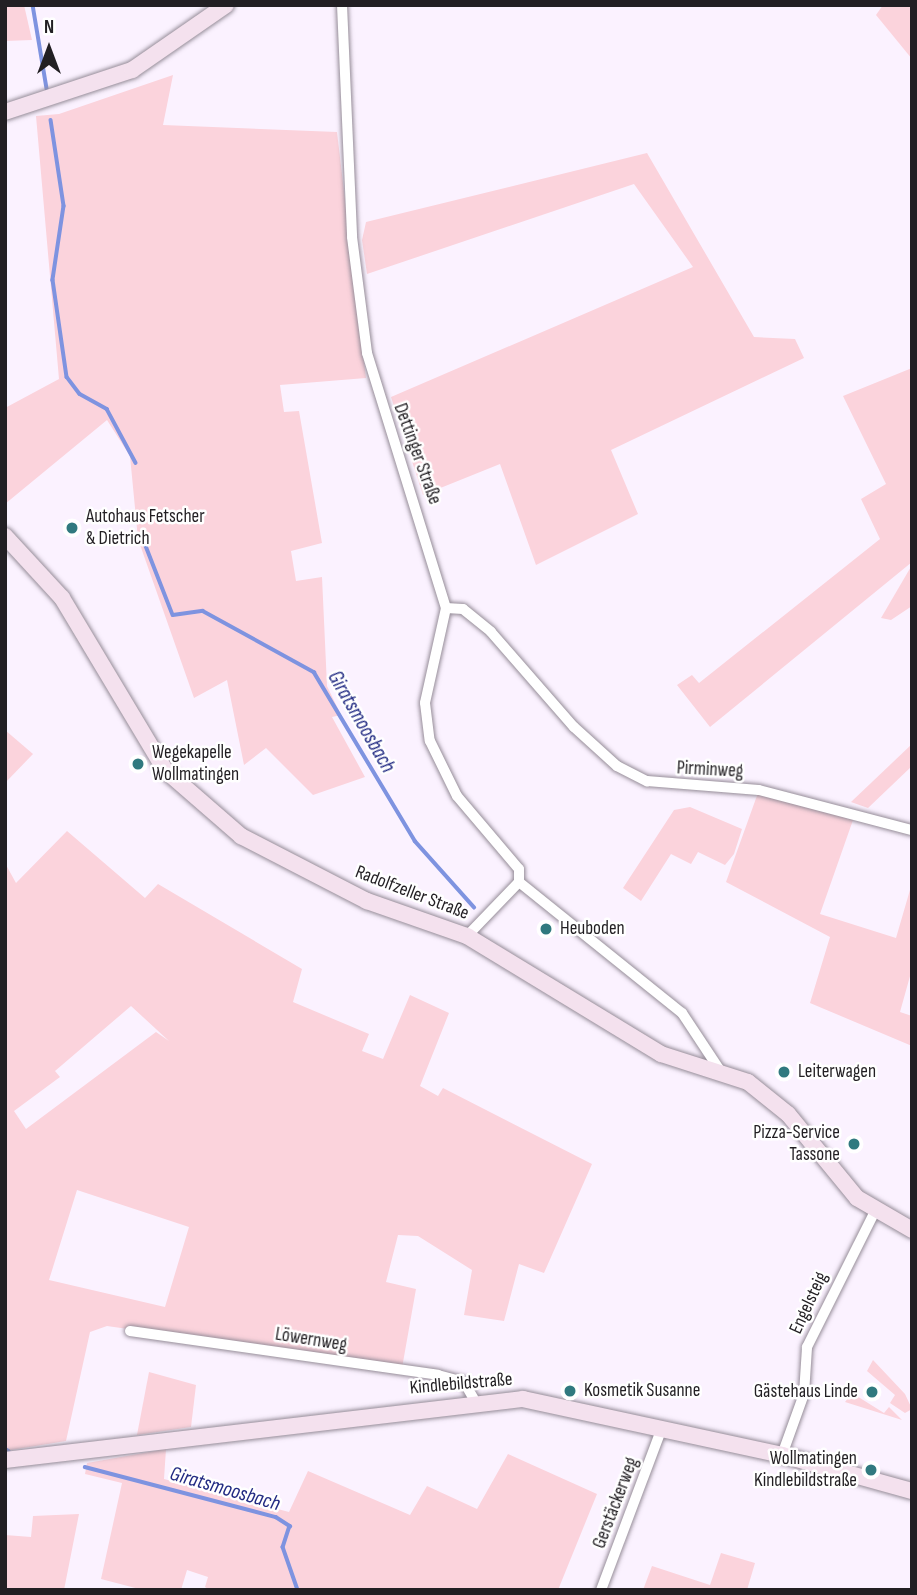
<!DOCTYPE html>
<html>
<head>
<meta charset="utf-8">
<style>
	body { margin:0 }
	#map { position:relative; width:917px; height:1595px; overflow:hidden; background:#fbf2ff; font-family:"Sofia Sans Condensed",sans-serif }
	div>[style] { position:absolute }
	.green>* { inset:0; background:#fbd3dc }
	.stream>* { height:3.5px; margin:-1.75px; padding:0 1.75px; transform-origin:1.75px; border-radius:1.75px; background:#7e93e0 }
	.roads { filter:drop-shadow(0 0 2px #968d99) drop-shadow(0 0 2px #968d99) }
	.street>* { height:10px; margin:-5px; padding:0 5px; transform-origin:5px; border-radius:5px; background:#fff }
	.secondary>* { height:16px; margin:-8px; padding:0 8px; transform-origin:8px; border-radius:8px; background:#f4e1ee }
	.dots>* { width:19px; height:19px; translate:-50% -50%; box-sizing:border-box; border:4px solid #fff; border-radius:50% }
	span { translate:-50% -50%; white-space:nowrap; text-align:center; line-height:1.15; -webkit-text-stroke:5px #fff; paint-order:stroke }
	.street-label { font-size:19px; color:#221f23 }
	.poi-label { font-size:19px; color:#221f23 }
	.left { translate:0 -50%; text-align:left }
	.right { translate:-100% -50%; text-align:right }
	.water-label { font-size:21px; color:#222b83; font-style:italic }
	.frame { position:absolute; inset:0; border:7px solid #221f23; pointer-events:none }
	.north { position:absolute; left:14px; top:14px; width:70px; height:70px; -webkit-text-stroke:5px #fff; paint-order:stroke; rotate:0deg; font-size:19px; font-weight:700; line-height:28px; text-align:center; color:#221f23 }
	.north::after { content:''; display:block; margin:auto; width:24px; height:32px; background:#221f23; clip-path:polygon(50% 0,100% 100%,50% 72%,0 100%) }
</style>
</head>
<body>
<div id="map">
	<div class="green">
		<div style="clip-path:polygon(5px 5px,24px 5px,32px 40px,5px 41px)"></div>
		<div style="clip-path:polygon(883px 5px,912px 5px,912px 59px,876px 15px)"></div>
		<div style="clip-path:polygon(173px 75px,163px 125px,337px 132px,366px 378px,280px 385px,284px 412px,299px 411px,322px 543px,291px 551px,296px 581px,322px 577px,327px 686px,341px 715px,332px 717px,365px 777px,313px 795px,266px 748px,244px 765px,227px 680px,194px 698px,138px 539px,130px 456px,107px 420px,5px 504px,5px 408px,59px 379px,36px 116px,59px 114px)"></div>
		<div style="clip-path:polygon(647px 153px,754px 337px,795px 339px,804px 358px,611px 450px,638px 514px,536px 565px,500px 464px,423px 495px,391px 397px,693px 267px,634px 184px,367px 274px,362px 240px,366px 222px)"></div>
		<div style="clip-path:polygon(912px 368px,912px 562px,710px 727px,677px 685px,692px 675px,699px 683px,880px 539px,861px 499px,886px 484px,843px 396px)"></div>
		<div style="clip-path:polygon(912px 565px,912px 606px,891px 620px,881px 618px)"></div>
		<div style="clip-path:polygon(5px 730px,33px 754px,5px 783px)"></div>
		<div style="clip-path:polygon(912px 744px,912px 766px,868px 808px,851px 802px)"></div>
		<div style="clip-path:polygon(759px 790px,853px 820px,820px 914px,896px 938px,912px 883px,912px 969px,900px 1012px,912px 1016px,912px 1046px,810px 1003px,830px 937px,726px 882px)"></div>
		<div style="clip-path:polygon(690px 807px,742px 829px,734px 854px,725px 865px,698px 852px,691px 864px,671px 854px,641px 901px,623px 888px,674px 810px)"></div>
		<div style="clip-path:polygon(evenodd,67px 831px,145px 898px,158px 884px,302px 969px,293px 1002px,369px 1034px,362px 1051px,383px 1059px,410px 995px,449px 1013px,420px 1086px,438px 1096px,443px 1088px,592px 1164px,544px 1273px,519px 1264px,504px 1321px,464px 1315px,472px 1270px,418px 1236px,398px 1235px,386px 1282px,416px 1289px,402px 1368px,107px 1326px,90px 1332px,66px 1441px,5px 1451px,5px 863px,16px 883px,67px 831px,131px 1006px,169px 1041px,156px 1032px,26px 1129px,14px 1111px,60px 1077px,55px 1071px,131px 1006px,67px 831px,77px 1190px,189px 1227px,165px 1307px,49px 1280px,77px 1190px)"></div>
		<div style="clip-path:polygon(873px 1360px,905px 1394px,912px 1409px,905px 1413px,890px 1403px,895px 1395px,867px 1371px)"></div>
		<div style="clip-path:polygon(149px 1372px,196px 1385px,191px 1427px,137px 1435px)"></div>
		<div style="clip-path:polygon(852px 1393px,884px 1413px,889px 1407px,902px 1420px,845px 1402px)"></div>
		<div style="clip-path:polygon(166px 1449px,164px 1479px,289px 1512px,308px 1471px,410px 1515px,427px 1486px,477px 1509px,508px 1454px,597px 1494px,558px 1590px,210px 1590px,205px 1587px,208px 1577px,187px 1570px,181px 1590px,143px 1590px,101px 1579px,122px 1483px,85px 1474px,87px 1463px)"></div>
		<div style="clip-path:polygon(79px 1514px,64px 1590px,5px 1590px,5px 1535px,31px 1537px,33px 1516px)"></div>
		<div style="clip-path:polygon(721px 1553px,755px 1563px,747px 1590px,643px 1590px,652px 1566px,710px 1585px)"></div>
	</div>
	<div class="stream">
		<div style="left:33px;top:5px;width:85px;rotate:80.5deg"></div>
		<div style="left:51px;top:120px;width:87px;rotate:81.4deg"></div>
		<div style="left:64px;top:206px;width:75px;rotate:98.5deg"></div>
		<div style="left:53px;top:280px;width:98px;rotate:81.8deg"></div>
		<div style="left:67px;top:377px;width:21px;rotate:53deg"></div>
		<div style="left:80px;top:394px;width:31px;rotate:29deg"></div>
		<div style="left:107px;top:409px;width:61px;rotate:61.8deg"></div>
		<div style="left:144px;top:541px;width:79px;rotate:68.6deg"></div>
		<div style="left:173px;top:615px;width:30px;rotate:-8deg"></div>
		<div style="left:203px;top:611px;width:127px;rotate:28.8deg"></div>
		<div style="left:314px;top:672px;width:197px;rotate:59.1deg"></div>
		<div style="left:415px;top:841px;width:89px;rotate:48.2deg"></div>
		<div style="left:5px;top:1449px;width:4px;rotate:27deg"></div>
		<div style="left:85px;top:1467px;width:197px;rotate:14.7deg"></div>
		<div style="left:276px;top:1517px;width:17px;rotate:33deg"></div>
		<div style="left:290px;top:1526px;width:22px;rotate:108deg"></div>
		<div style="left:283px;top:1547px;width:46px;rotate:70.8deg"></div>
	</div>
	<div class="roads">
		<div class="street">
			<div style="left:342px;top:5px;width:232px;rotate:87.5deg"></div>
			<div style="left:352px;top:237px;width:117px;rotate:82.6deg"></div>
			<div style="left:367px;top:353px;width:267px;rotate:72.8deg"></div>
			<div style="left:446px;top:608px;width:97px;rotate:102.5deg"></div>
			<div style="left:425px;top:703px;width:38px;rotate:83deg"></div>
			<div style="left:430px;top:741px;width:61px;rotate:63.9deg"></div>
			<div style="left:457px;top:796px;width:96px;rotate:49.7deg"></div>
			<div style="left:519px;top:869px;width:13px;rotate:90deg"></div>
			<div style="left:519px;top:882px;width:75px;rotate:133.9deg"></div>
			<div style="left:446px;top:608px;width:17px;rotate:3deg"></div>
			<div style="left:463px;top:609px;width:36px;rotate:39deg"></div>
			<div style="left:491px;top:632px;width:126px;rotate:48.9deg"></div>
			<div style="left:574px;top:727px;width:58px;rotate:42.2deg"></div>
			<div style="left:617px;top:766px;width:34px;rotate:27deg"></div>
			<div style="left:647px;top:781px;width:112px;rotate:4.6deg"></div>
			<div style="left:759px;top:790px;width:158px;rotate:14.7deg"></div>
			<div style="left:519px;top:882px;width:209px;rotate:38.8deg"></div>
			<div style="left:682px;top:1013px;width:74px;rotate:56.5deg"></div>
			<div style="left:130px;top:1331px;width:311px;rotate:8.1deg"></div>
			<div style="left:438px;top:1375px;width:27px;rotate:15deg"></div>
			<div style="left:464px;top:1382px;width:22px;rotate:60deg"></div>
			<div style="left:782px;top:1455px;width:65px;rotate:-70.2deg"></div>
			<div style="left:804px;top:1394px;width:47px;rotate:-86.3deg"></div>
			<div style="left:807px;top:1347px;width:152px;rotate:-63.4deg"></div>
			<div style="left:601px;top:1590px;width:173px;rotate:-69.4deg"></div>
		</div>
		<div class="secondary">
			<div style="left:5px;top:112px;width:134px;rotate:-18.3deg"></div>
			<div style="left:132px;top:70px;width:114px;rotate:-34.7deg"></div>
			<div style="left:5px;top:536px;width:84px;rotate:47.4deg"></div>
			<div style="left:62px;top:598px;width:200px;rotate:59.1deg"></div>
			<div style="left:165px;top:770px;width:101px;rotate:41deg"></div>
			<div style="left:241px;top:836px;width:142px;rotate:27.3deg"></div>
			<div style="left:367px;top:901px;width:106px;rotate:19.3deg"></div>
			<div style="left:467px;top:936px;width:227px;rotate:31.3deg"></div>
			<div style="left:661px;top:1054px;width:91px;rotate:17.8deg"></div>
			<div style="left:748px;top:1082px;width:51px;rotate:38.7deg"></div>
			<div style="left:788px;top:1114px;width:109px;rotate:50.6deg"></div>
			<div style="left:857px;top:1198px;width:64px;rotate:30.2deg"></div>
			<div style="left:5px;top:1460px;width:522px;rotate:-6.72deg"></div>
			<div style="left:523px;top:1399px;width:265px;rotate:12.2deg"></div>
			<div style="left:782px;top:1455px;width:135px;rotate:15.5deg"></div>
		</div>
	</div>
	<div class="dots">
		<div style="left:72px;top:528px;background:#30797f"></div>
		<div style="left:138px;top:764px;background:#30797f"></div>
		<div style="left:546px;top:929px;background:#30797f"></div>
		<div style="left:784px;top:1072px;background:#30797f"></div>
		<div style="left:854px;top:1144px;background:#30797f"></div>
		<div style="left:570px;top:1391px;background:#30797f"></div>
		<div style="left:872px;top:1392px;background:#30797f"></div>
		<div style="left:871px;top:1470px;background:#30797f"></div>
	</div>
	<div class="street-label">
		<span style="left:417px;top:454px;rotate:70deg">Dettinger Straße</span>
		<span style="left:710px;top:770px;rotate:3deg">Pirminweg</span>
		<span style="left:412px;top:893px;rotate:21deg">Radolfzeller Straße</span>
		<span style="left:809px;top:1303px;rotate:-65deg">Engelsteig</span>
		<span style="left:311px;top:1340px;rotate:9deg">Löwernweg</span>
		<span style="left:461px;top:1384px;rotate:-5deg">Kindlebildstraße</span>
		<span style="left:616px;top:1503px;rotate:-69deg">Gerstäckerweg</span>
	</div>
	<div class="poi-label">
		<span class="left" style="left:86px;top:528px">Autohaus Fetscher<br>&amp; Dietrich</span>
		<span class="left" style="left:152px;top:764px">Wegekapelle<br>Wollmatingen</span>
		<span class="left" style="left:560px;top:929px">Heuboden</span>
		<span class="left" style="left:798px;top:1072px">Leiterwagen</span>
		<span class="right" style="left:840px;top:1144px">Pizza-Service<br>Tassone</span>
		<span class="left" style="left:584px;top:1391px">Kosmetik Susanne</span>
		<span class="right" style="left:858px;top:1392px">Gästehaus Linde</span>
		<span class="right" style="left:857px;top:1470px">Wollmatingen<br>Kindlebildstraße</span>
	</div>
	<div class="water-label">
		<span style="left:361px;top:722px;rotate:60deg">Giratsmoosbach</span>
		<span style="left:225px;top:1489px;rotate:16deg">Giratsmoosbach</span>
	</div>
	<div class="frame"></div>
	<div class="north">N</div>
</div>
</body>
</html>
